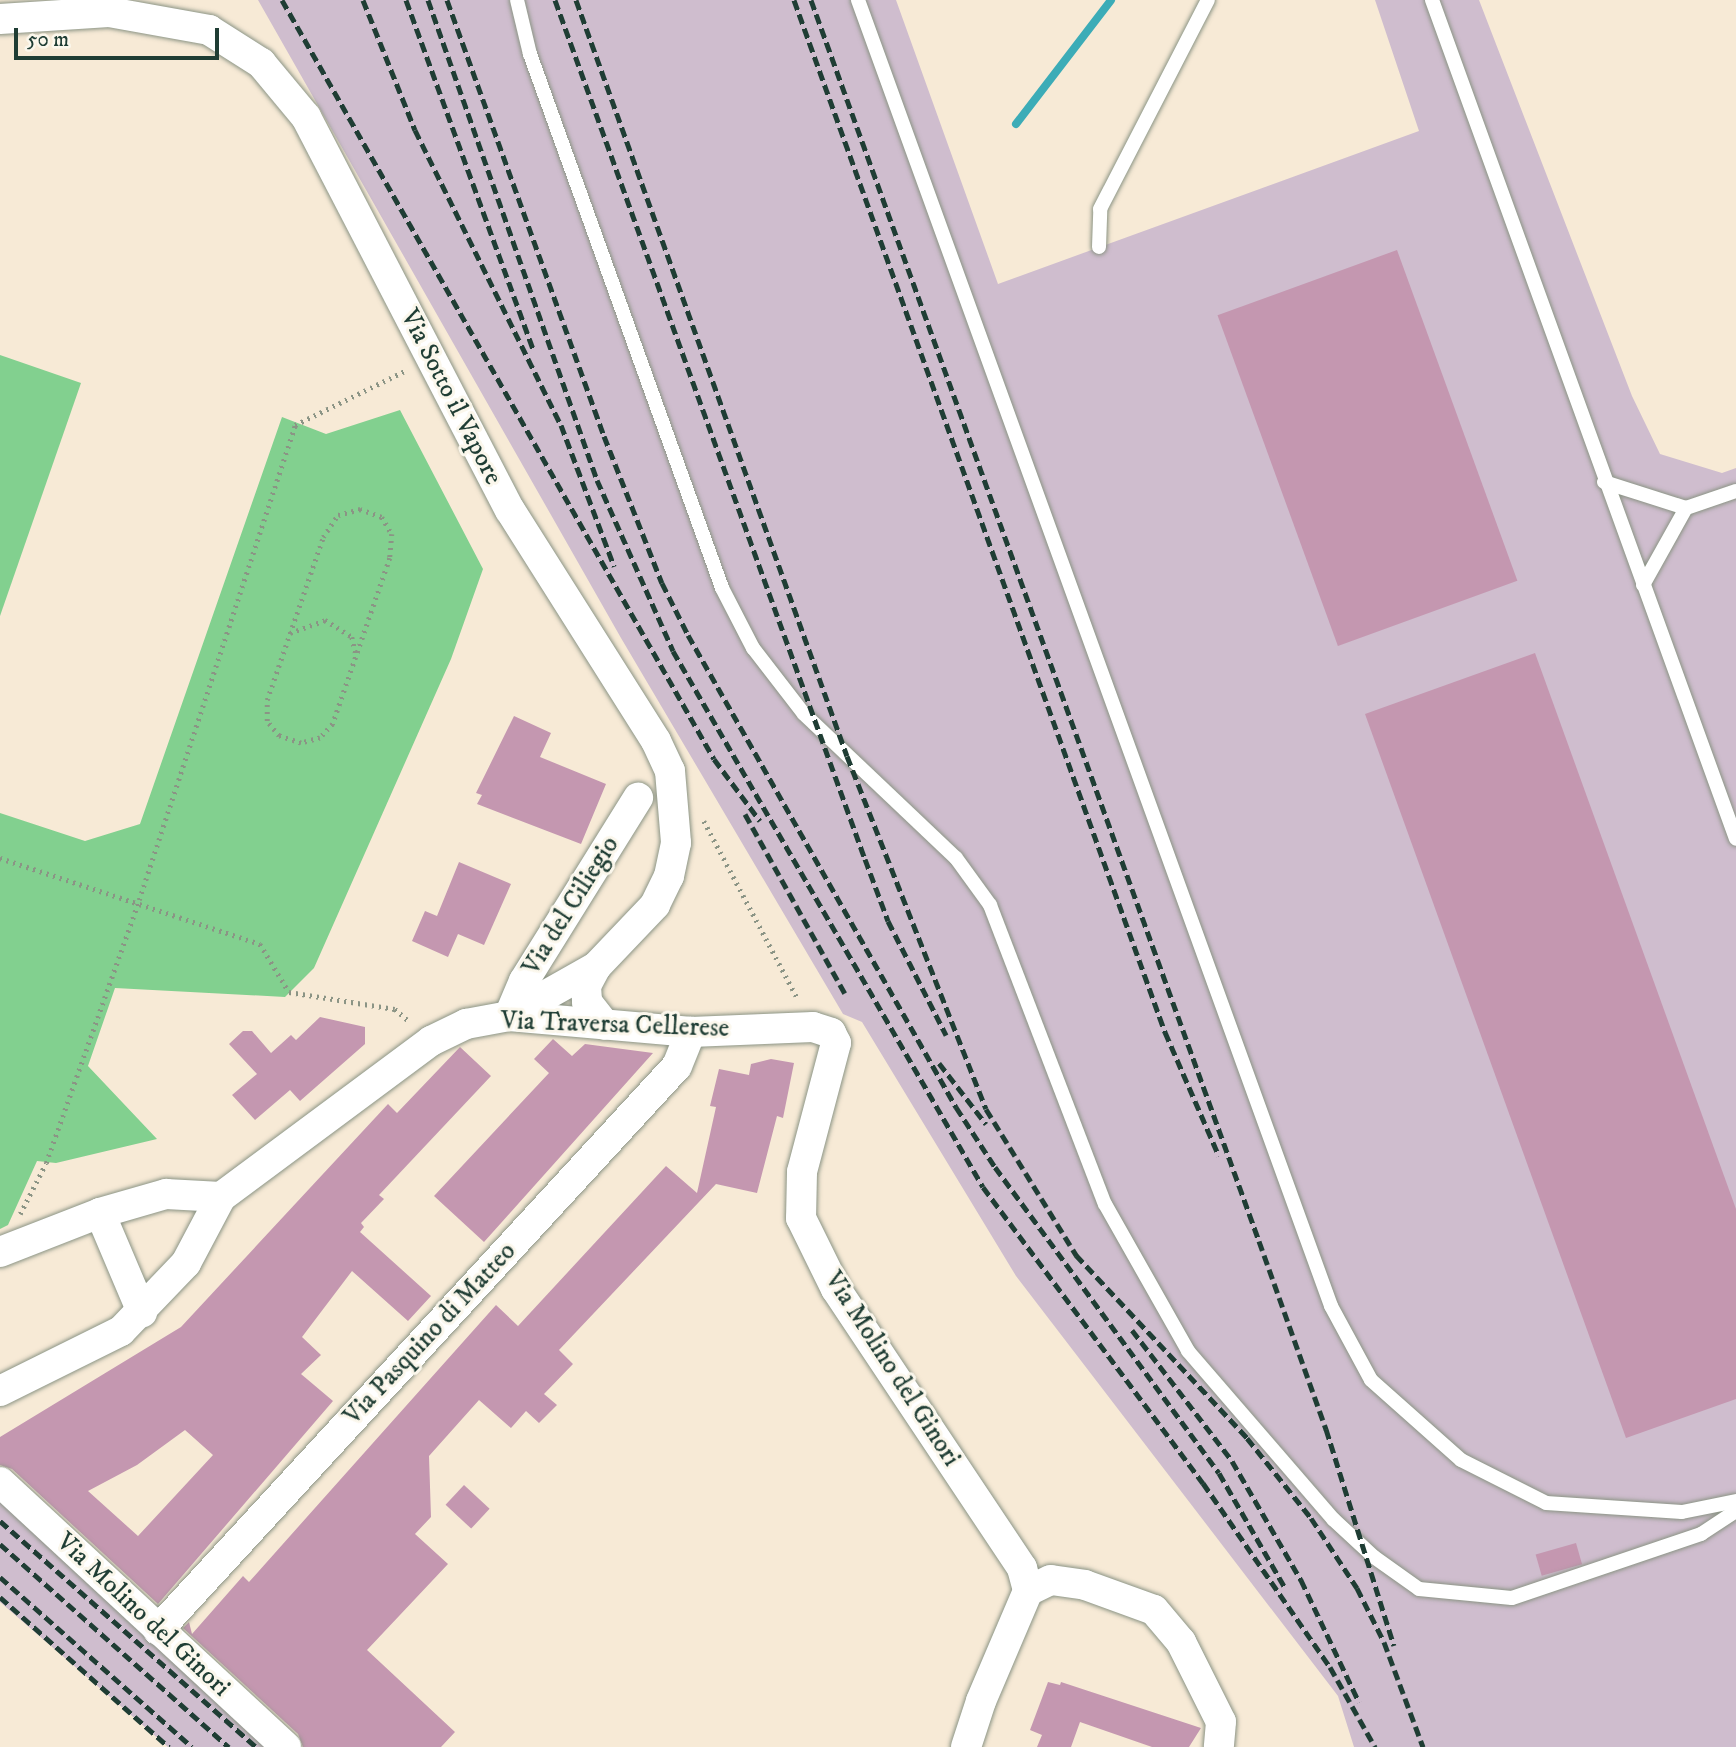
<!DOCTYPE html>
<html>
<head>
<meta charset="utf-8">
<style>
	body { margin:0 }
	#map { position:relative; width:1736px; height:1747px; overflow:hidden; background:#f7ead6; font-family:"IM FELL DW Pica",serif }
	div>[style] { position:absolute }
	.industrial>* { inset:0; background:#cfbdce }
	.green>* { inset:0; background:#82d08f }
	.stream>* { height:8px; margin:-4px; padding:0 4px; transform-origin:4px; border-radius:4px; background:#3cacb7 }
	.building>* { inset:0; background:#c497b0; transform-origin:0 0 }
	.path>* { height:4.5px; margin-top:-2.25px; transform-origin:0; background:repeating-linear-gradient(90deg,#8b9485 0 2px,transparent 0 7px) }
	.roads { filter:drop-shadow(0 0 2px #8b9485) drop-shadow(0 0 2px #8b9485) }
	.lane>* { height:14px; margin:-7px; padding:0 7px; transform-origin:7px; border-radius:7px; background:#fff }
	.street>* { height:30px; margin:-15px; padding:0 15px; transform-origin:15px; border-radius:15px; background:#fff }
	.rail>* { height:5px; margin-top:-2.5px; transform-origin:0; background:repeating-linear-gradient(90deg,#1f3d34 0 10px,transparent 0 15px) }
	span { translate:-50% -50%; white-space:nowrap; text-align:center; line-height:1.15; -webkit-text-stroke:6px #fbf7ec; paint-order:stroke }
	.street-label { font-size:26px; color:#1f3d34 }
	.scale { position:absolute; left:14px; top:28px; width:205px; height:32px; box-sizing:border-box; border:4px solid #1f3d34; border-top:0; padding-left:9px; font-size:21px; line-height:24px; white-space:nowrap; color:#1f3d34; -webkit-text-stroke:5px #fbf7ec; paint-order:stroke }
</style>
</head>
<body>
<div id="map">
	<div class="industrial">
		<div style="clip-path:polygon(258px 0,896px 0,998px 284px,1419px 131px,1375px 0,1479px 0,1632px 396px,1660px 454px,1722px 473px,1736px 468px,1736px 1747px,1354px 1747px,1338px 1696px,1016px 1276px,862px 1022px,843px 1014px,621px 638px)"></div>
		<div style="clip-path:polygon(0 1501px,272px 1747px,168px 1747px,0 1602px)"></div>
	</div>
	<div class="green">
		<div style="clip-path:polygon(0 355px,81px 383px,0 616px)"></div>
		<div style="clip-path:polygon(400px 410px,483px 569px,451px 659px,314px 968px,285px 997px,115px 988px,88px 1066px,157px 1139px,56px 1163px,37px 1161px,8px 1225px,0 1229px,0 813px,85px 841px,140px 824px,282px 417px,326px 434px)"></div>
	</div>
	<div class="stream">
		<div style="left:1016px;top:124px;width:156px;rotate:-52.5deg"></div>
	</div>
	<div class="building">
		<div style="left:1397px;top:250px;width:352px;height:191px;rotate:70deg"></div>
		<div style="clip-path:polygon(1535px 653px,1736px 1209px,1736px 1399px,1626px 1438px,1365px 714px)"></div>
		<div style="clip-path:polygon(514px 716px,551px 733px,540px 757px,606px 784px,581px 844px,477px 804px,482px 795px,476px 793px)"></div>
		<div style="clip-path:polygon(459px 862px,511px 884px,484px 945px,458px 934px,448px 957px,412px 941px,425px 911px,437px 916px)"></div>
		<div style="clip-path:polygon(320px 1017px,365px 1027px,365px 1044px,300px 1101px,290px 1090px,255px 1120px,232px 1095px,257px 1074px,229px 1044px,243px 1031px,252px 1031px,271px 1053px,291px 1035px,296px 1040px)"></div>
		<div style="clip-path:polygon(553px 1039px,572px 1056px,585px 1044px,653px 1053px,484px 1242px,434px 1196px,549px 1073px,534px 1059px)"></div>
		<div style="clip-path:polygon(evenodd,460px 1047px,491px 1076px,379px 1195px,384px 1199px,361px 1223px,364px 1227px,360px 1232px,431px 1296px,408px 1321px,352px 1271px,302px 1337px,321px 1355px,301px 1374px,333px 1401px,158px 1604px,12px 1469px,0 1465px,0 1437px,181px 1327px,388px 1104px,397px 1113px,460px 1047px,185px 1430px,213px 1455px,138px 1536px,88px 1491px,137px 1465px,185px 1430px)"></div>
		<div style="clip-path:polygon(771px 1059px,794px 1063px,783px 1118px,777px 1116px,757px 1193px,716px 1184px,559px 1350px,573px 1364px,544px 1394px,557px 1405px,539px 1423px,526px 1411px,511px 1428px,479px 1400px,429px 1456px,431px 1517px,415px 1534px,448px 1564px,367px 1650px,455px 1732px,441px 1747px,303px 1747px,298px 1734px,183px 1628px,189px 1622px,192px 1634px,243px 1576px,249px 1582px,496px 1305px,518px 1326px,666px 1166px,697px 1193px,716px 1107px,710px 1106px,719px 1069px,749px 1075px,751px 1064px)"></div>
		<div style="left:464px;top:1485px;width:35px;height:27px;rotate:43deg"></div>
		<div style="left:1576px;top:1543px;width:22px;height:42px;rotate:74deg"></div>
		<div style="clip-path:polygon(1048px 1682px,1060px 1685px,1061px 1682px,1201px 1728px,1189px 1747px,1152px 1747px,1080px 1722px,1071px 1747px,1037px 1747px,1042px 1735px,1030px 1730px)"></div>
	</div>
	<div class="path">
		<div style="left:360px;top:509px;width:23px;rotate:20deg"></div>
		<div style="left:382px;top:517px;width:20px;rotate:60deg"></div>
		<div style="left:392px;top:534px;width:24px;rotate:95deg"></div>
		<div style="left:390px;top:558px;width:176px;rotate:109deg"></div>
		<div style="left:333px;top:724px;width:19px;rotate:133deg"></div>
		<div style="left:320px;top:738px;width:20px;rotate:165deg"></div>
		<div style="left:301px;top:743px;width:23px;rotate:-162deg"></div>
		<div style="left:279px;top:736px;width:19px;rotate:-129deg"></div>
		<div style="left:267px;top:721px;width:21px;rotate:-90deg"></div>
		<div style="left:267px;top:700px;width:172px;rotate:-71deg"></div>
		<div style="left:323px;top:537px;width:27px;rotate:-56deg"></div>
		<div style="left:338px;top:515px;width:23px;rotate:-15deg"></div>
		<div style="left:290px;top:633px;width:37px;rotate:-20deg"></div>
		<div style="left:325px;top:620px;width:32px;rotate:32deg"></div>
		<div style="left:352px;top:637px;width:18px;rotate:77deg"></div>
		<div style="left:704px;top:821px;width:201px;rotate:62.2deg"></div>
		<div style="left:0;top:858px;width:274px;rotate:18.3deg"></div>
		<div style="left:260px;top:944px;width:56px;rotate:58.9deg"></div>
		<div style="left:289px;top:992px;width:107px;rotate:9.1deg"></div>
		<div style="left:395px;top:1009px;width:20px;rotate:41deg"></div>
		<div style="left:20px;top:1214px;width:57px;rotate:-63deg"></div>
		<div style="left:46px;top:1163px;width:279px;rotate:-70.5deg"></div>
		<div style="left:139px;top:900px;width:500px;rotate:-71.8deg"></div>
		<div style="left:295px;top:425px;width:125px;rotate:-26.2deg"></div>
	</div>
	<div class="roads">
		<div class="lane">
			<div style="left:517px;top:0;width:56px;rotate:76.5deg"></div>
			<div style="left:530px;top:54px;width:567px;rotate:70.22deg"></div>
			<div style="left:722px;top:588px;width:68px;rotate:62.7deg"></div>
			<div style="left:753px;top:648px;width:83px;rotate:52.3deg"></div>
			<div style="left:804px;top:714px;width:209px;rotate:43.5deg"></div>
			<div style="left:956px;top:858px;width:58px;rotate:54.1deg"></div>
			<div style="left:990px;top:905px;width:320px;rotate:69deg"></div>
			<div style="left:1105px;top:1204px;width:169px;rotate:60.5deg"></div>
			<div style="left:1188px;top:1351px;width:222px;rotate:49.2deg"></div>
			<div style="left:1333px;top:1519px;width:56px;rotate:42.8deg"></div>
			<div style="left:1374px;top:1557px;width:55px;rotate:35.4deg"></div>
			<div style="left:1419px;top:1589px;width:93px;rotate:5.5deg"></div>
			<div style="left:1512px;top:1598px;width:200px;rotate:-18.7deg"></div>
			<div style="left:1701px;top:1534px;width:42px;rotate:-33.3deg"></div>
			<div style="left:858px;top:0;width:1389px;rotate:70.09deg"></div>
			<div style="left:1331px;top:1306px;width:84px;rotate:61.6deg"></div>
			<div style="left:1371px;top:1380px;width:120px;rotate:41.6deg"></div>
			<div style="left:1461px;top:1460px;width:95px;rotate:26.8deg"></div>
			<div style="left:1546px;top:1503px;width:136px;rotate:3.8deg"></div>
			<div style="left:1682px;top:1512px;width:55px;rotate:-11.5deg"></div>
			<div style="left:1432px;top:0;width:892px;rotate:70.08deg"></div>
			<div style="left:1099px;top:247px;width:38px;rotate:-88deg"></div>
			<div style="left:1100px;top:209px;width:235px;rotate:-62.7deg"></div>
			<div style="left:1604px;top:482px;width:86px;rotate:17.6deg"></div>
			<div style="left:1643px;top:585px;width:88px;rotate:-60.8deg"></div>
			<div style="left:1686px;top:508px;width:53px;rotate:-18.8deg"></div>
		</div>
		<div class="street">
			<div style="left:0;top:19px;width:109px;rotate:-3.7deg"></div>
			<div style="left:109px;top:12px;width:102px;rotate:10.2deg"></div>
			<div style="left:209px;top:30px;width:62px;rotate:32.4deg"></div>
			<div style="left:261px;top:63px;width:70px;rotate:50.2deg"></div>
			<div style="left:306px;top:117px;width:443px;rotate:62.6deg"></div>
			<div style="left:510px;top:510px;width:273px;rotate:57.7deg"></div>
			<div style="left:656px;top:741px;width:33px;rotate:65deg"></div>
			<div style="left:670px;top:771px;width:72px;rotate:85.2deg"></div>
			<div style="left:676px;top:843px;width:34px;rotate:102deg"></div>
			<div style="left:669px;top:876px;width:32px;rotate:116deg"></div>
			<div style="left:655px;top:905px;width:86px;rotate:133.6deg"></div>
			<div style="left:596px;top:967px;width:21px;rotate:118deg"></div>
			<div style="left:586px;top:986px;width:16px;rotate:86deg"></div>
			<div style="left:587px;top:1002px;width:29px;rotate:52deg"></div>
			<div style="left:509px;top:1016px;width:38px;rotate:-67deg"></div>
			<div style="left:524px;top:981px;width:216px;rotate:-58.1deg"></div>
			<div style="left:509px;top:1016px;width:100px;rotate:-29.4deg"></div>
			<div style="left:100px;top:1213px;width:108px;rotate:67deg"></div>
			<div style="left:0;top:1252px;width:107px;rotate:-21.3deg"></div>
			<div style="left:100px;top:1213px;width:69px;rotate:-16.1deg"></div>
			<div style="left:166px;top:1194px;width:55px;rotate:3.1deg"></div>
			<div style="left:0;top:1391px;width:135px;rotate:-26.4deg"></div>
			<div style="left:121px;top:1331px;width:94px;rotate:-46.3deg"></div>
			<div style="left:186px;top:1263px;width:75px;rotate:-62.1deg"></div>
			<div style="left:221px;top:1197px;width:262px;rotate:-36.6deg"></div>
			<div style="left:431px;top:1041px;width:39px;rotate:-26deg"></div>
			<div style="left:466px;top:1024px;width:44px;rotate:-10.5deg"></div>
			<div style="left:509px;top:1016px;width:183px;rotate:5deg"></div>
			<div style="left:691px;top:1032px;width:122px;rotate:-2.3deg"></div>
			<div style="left:813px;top:1027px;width:19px;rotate:18deg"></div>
			<div style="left:831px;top:1033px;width:11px;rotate:63deg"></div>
			<div style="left:836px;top:1043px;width:133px;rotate:104.8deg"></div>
			<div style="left:802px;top:1172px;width:46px;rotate:91.2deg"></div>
			<div style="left:801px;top:1218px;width:79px;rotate:63.8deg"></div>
			<div style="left:836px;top:1289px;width:335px;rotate:56.3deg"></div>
			<div style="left:1022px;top:1568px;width:24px;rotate:75deg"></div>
			<div style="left:1028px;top:1591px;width:25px;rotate:-26deg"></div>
			<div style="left:1051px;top:1580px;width:34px;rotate:8deg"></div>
			<div style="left:1085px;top:1585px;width:73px;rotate:19.9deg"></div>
			<div style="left:1154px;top:1610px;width:42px;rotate:49.8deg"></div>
			<div style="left:1181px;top:1642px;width:89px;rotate:63.4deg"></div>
			<div style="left:1221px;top:1722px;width:25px;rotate:95deg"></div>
			<div style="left:0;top:1482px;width:390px;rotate:42.8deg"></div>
			<div style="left:158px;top:1630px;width:766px;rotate:-47.38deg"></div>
			<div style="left:677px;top:1066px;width:37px;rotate:-68deg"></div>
			<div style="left:966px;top:1747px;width:48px;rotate:-71.9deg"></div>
			<div style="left:981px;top:1701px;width:120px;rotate:-66.9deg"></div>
		</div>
	</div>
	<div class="rail">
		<div style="left:282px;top:0;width:873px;rotate:60.35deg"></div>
		<div style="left:714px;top:759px;width:77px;rotate:53.4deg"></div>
		<div style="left:363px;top:0;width:140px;rotate:68.2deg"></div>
		<div style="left:415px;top:130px;width:329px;rotate:63.7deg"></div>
		<div style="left:561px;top:425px;width:151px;rotate:69.4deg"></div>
		<div style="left:406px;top:0;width:371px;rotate:70deg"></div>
		<div style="left:428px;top:0;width:509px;rotate:70.6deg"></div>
		<div style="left:597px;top:480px;width:187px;rotate:66deg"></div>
		<div style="left:673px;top:651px;width:619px;rotate:59.96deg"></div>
		<div style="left:983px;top:1187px;width:369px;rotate:53.4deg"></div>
		<div style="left:1203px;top:1483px;width:224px;rotate:55.4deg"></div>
		<div style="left:1330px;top:1667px;width:92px;rotate:60.6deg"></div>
		<div style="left:447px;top:0;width:463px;rotate:70.2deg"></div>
		<div style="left:604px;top:436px;width:158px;rotate:68.5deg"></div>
		<div style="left:662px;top:583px;width:58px;rotate:63.4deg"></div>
		<div style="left:688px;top:635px;width:543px;rotate:60.41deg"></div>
		<div style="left:956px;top:1107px;width:72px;rotate:57deg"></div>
		<div style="left:995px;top:1167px;width:379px;rotate:53.8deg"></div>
		<div style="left:1219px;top:1473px;width:133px;rotate:60.1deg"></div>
		<div style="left:555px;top:0;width:913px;rotate:70.16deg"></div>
		<div style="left:865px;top:859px;width:66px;rotate:69.6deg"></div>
		<div style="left:888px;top:921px;width:128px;rotate:63deg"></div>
		<div style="left:576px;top:0;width:803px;rotate:70.28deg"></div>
		<div style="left:847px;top:756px;width:379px;rotate:68.5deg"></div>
		<div style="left:986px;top:1109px;width:172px;rotate:58.3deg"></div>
		<div style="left:1076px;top:1255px;width:250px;rotate:46.9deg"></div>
		<div style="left:1247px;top:1438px;width:102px;rotate:51.3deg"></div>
		<div style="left:1311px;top:1518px;width:84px;rotate:56.7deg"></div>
		<div style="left:1357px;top:1588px;width:60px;rotate:63.4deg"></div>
		<div style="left:1384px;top:1642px;width:112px;rotate:69.6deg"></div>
		<div style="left:794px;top:0;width:1097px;rotate:70.23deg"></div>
		<div style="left:1165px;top:1032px;width:135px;rotate:66.5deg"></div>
		<div style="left:811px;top:0;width:1319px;rotate:70.15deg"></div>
		<div style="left:1259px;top:1241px;width:200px;rotate:70.4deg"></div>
		<div style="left:1326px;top:1429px;width:227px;rotate:72.6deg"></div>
		<div style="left:745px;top:814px;width:206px;rotate:60.9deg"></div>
		<div style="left:939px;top:1063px;width:77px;rotate:52.4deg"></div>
		<div style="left:1132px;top:1330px;width:165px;rotate:52.6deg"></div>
		<div style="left:1232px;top:1461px;width:138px;rotate:59.9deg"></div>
		<div style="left:1301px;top:1580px;width:135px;rotate:64.6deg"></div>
		<div style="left:0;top:1521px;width:341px;rotate:41.4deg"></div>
		<div style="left:0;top:1544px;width:306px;rotate:41.6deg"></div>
		<div style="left:0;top:1577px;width:256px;rotate:41.5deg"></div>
		<div style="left:0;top:1597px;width:226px;rotate:41.6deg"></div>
	</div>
	<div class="street-label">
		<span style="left:451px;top:397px;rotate:63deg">Via Sotto il Vapore</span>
		<span style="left:571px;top:906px;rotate:-58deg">Via del Ciliegio</span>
		<span style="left:615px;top:1025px;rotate:2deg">Via Traversa Cellerese</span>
		<span style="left:430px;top:1334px;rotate:-47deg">Via Pasquino di Matteo</span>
		<span style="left:892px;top:1369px;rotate:57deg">Via Molino del Ginori</span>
		<span style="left:143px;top:1615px;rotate:43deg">Via Molino del Ginori</span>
	</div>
	<div class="scale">50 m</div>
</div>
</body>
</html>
